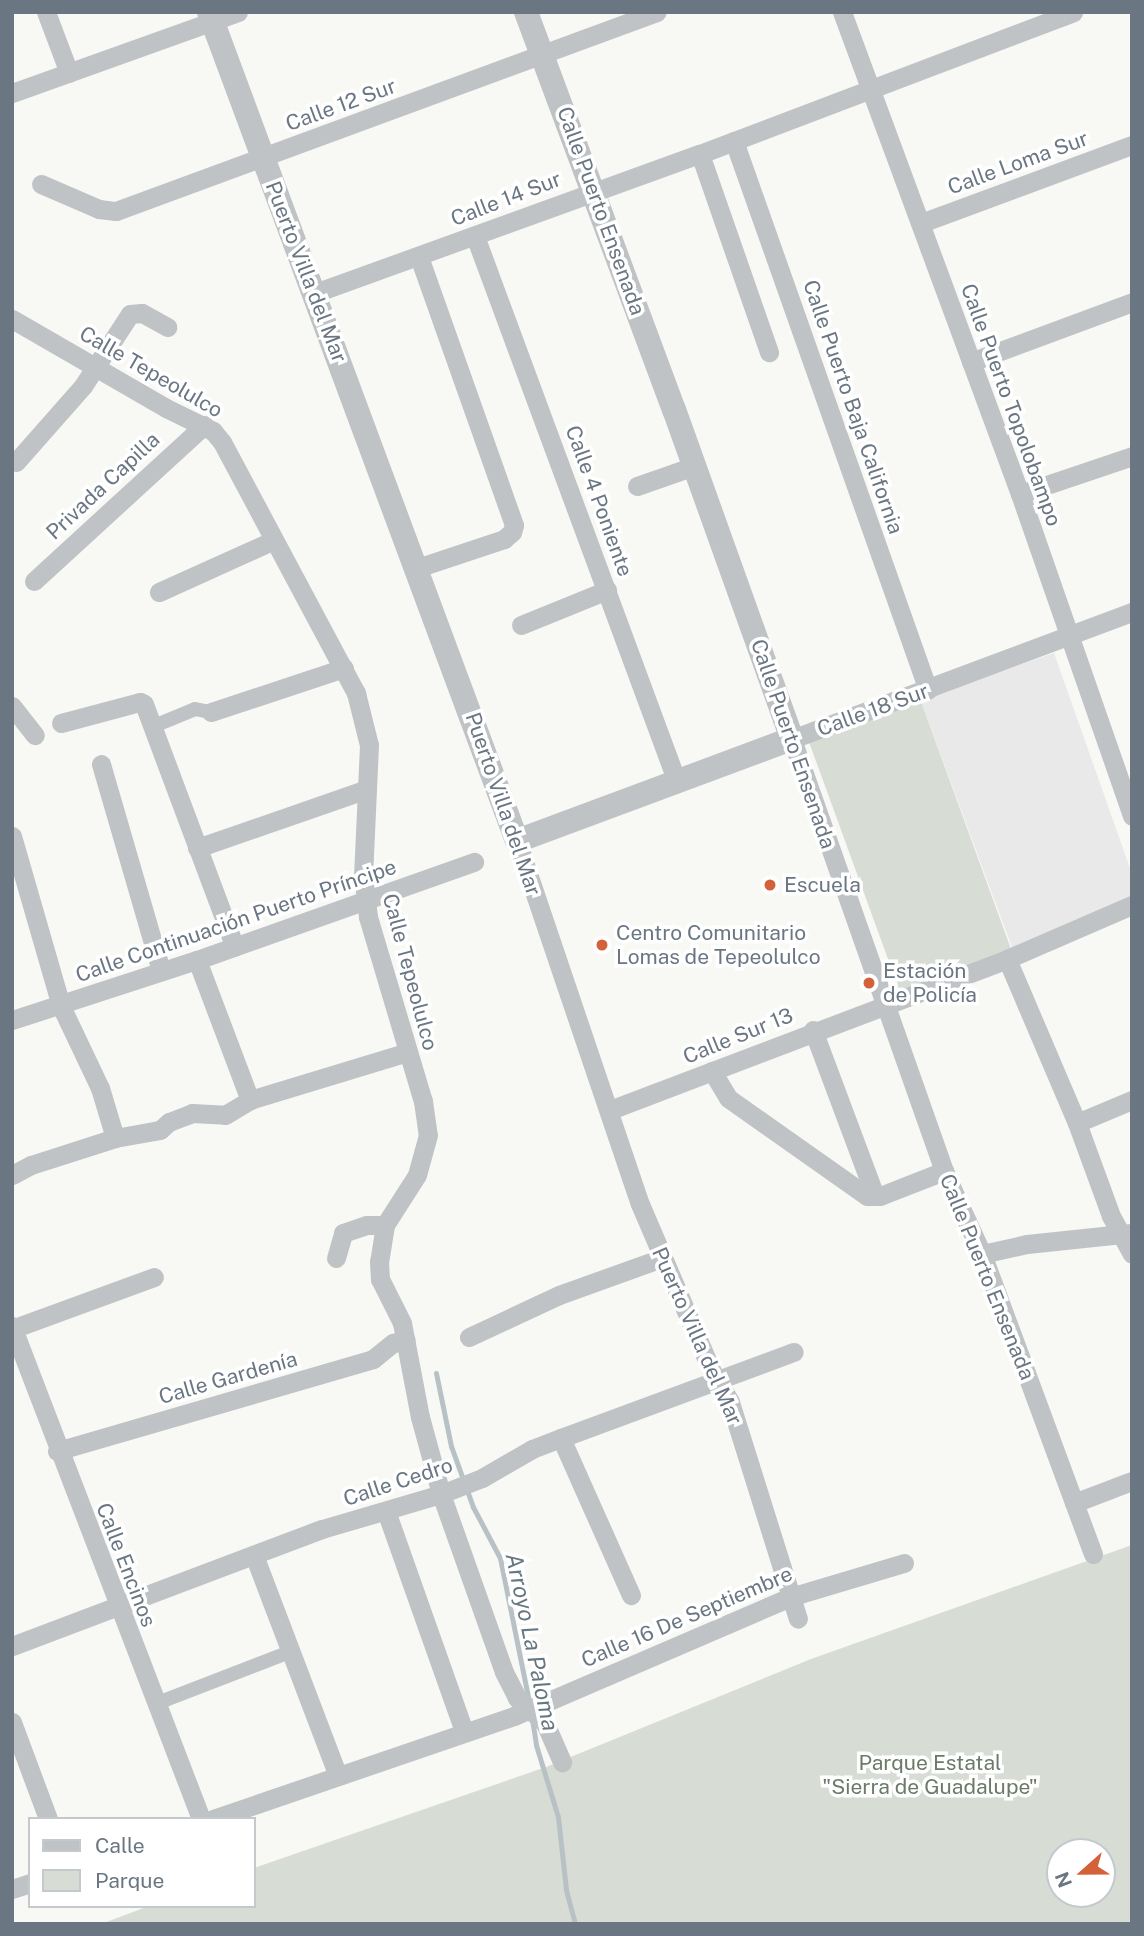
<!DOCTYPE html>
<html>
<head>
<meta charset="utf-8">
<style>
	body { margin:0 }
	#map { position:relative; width:1144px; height:1936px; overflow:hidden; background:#f8f8f5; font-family:"Public Sans",sans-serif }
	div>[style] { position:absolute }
	.built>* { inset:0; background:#e8e9e8 }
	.green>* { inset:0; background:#d7dcd5; transform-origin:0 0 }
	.stream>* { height:5px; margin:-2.5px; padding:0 2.5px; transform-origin:2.5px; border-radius:2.5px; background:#b8c2c6 }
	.pedestrian>* { height:14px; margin:-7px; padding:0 7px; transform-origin:7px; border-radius:7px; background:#bfc3c6 }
	.minor>* { height:19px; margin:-9.5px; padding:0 9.5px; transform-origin:9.5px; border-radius:9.5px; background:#bfc3c6 }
	.tertiary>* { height:24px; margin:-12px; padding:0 12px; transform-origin:12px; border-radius:12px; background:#bfc3c6 }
	.dots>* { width:19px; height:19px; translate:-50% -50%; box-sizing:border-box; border:4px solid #fff; border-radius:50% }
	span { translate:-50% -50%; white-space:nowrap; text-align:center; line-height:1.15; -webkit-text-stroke:7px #fff; paint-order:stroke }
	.street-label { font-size:21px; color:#6a7783 }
	.poi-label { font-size:21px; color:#6a7783 }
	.left { translate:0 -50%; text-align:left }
	.park-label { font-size:21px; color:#6b7b68 }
	.water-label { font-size:23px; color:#65777f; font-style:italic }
	.frame { position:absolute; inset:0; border:14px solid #6a7783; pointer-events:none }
	.legend { position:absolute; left:28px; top:1817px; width:228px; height:91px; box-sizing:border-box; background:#fff; border:2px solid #c3c9cd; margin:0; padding:9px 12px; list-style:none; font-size:21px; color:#6a7783 }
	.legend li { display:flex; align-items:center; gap:14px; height:35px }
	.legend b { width:35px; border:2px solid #c3c9cd }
	.north { position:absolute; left:1046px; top:1838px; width:70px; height:70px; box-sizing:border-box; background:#fff; border:2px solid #c3c9cd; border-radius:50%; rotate:249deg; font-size:19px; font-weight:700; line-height:28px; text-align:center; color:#6a7783 }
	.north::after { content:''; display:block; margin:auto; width:24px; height:32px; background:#d3613a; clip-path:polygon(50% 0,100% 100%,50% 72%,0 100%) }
</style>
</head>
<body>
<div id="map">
	<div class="built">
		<div style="clip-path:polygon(1054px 653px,1132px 874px,1132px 907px,1013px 950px,920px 699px)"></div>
	</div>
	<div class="green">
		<div style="left:920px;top:699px;width:268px;height:119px;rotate:70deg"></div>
		<div style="clip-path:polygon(evenodd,1132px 1545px,1132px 1924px,101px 1924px,149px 1906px,254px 1906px,254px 1868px,546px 1767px,811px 1659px,1132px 1545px,1060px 1852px,1102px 1852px,1102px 1894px,1060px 1894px,1060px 1852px)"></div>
	</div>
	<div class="stream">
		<div style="left:436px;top:1373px;width:75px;rotate:78.4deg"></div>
		<div style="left:451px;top:1446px;width:65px;rotate:70.2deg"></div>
		<div style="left:473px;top:1507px;width:58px;rotate:62.1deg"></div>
		<div style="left:500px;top:1558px;width:147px;rotate:78.6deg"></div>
		<div style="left:532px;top:1719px;width:26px;rotate:81deg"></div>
		<div style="left:536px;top:1745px;width:75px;rotate:73deg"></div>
		<div style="left:558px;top:1817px;width:73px;rotate:83.7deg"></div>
		<div style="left:566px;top:1890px;width:35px;rotate:75deg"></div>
	</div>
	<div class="pedestrian">
		<div style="left:154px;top:726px;width:44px;rotate:-22.5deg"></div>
		<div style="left:195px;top:709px;width:16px;rotate:11deg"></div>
		<div style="left:155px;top:1704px;width:145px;rotate:-21.1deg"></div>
	</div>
	<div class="minor">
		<div style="left:46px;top:12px;width:65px;rotate:69.3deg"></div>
		<div style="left:842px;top:12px;width:514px;rotate:69.73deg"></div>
		<div style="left:1020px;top:494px;width:341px;rotate:70.8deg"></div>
		<div style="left:12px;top:93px;width:240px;rotate:-19.7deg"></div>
		<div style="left:734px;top:141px;width:582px;rotate:70.54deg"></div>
		<div style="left:700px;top:154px;width:210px;rotate:70.8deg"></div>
		<div style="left:41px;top:184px;width:63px;rotate:23.3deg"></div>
		<div style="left:99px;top:209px;width:17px;rotate:7deg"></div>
		<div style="left:116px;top:211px;width:576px;rotate:-20.2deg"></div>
		<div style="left:921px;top:223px;width:225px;rotate:-20.3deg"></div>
		<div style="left:475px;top:236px;width:582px;rotate:69.7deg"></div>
		<div style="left:315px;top:293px;width:409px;rotate:-19.9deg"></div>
		<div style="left:700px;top:154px;width:399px;rotate:-20.8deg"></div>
		<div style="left:12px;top:319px;width:178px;rotate:30deg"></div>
		<div style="left:166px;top:408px;width:52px;rotate:26.1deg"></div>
		<div style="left:213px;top:431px;width:14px;rotate:51deg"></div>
		<div style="left:222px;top:442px;width:285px;rotate:61.9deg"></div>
		<div style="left:356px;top:693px;width:54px;rotate:76deg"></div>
		<div style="left:369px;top:745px;width:130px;rotate:92.6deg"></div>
		<div style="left:363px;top:875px;width:42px;rotate:83.2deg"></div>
		<div style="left:368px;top:917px;width:192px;rotate:73.4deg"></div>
		<div style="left:423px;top:1101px;width:34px;rotate:82deg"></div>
		<div style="left:428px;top:1135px;width:41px;rotate:105.4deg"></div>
		<div style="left:417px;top:1175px;width:59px;rotate:122.6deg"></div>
		<div style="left:385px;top:1225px;width:36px;rotate:99deg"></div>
		<div style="left:379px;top:1261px;width:18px;rotate:87deg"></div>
		<div style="left:380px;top:1279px;width:49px;rotate:63.4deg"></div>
		<div style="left:402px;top:1323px;width:96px;rotate:79.2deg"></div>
		<div style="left:420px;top:1417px;width:80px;rotate:74.7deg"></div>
		<div style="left:441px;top:1494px;width:189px;rotate:70.5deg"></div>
		<div style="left:504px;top:1672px;width:29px;rotate:63deg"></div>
		<div style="left:517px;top:1698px;width:38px;rotate:42deg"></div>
		<div style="left:545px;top:1723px;width:43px;rotate:66.4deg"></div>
		<div style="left:971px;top:362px;width:172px;rotate:-20.4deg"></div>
		<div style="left:16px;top:462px;width:101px;rotate:-48.6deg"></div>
		<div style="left:83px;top:386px;width:86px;rotate:-56.9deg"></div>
		<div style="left:130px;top:314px;width:12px;rotate:-5deg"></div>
		<div style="left:142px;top:313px;width:29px;rotate:29deg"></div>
		<div style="left:637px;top:486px;width:60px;rotate:-19.3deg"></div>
		<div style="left:1020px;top:494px;width:118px;rotate:-18.7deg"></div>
		<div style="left:417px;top:568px;width:92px;rotate:-18.4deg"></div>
		<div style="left:504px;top:539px;width:11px;rotate:-41deg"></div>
		<div style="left:512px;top:532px;width:7px;rotate:-74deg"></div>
		<div style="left:514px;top:525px;width:285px;rotate:-109.5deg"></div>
		<div style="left:34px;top:581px;width:231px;rotate:-42.5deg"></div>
		<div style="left:159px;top:592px;width:126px;rotate:-24.3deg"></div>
		<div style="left:521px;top:625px;width:93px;rotate:-22.1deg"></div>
		<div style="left:12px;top:706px;width:37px;rotate:52deg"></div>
		<div style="left:211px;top:712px;width:140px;rotate:-18.3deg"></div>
		<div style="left:61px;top:723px;width:82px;rotate:-14.9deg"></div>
		<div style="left:140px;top:702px;width:4px;rotate:27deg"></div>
		<div style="left:144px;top:704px;width:259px;rotate:69.5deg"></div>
		<div style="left:101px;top:764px;width:216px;rotate:73.8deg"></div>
		<div style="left:12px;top:836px;width:177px;rotate:73.9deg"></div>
		<div style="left:61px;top:1006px;width:91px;rotate:64.6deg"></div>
		<div style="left:100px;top:1088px;width:52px;rotate:73.3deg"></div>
		<div style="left:517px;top:841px;width:383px;rotate:71.3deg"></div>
		<div style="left:640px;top:1204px;width:181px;rotate:66.8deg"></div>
		<div style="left:711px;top:1370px;width:37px;rotate:59deg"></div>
		<div style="left:730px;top:1402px;width:227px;rotate:72.6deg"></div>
		<div style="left:197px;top:848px;width:180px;rotate:-19.1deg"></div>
		<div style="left:1007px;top:959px;width:178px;rotate:66.9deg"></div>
		<div style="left:1077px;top:1123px;width:99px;rotate:69.9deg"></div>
		<div style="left:1111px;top:1216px;width:43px;rotate:61.1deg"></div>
		<div style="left:197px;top:960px;width:150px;rotate:69.3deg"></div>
		<div style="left:12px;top:1020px;width:194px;rotate:-18deg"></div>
		<div style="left:197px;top:960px;width:294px;rotate:-19.5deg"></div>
		<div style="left:813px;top:1030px;width:177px;rotate:69.5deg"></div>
		<div style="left:712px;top:1071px;width:31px;rotate:59deg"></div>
		<div style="left:728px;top:1098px;width:170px;rotate:35.2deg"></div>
		<div style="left:867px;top:1196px;width:13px"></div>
		<div style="left:880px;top:1196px;width:69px;rotate:-21.3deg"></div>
		<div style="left:610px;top:1110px;width:425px;rotate:-20.8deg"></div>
		<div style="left:1007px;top:959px;width:136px;rotate:-23.4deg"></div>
		<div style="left:1077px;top:1123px;width:60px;rotate:-22.7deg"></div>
		<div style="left:12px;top:1175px;width:21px;rotate:-28deg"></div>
		<div style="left:31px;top:1165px;width:88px;rotate:-17.8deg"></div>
		<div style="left:115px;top:1138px;width:46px;rotate:-10.1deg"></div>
		<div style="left:160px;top:1130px;width:12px;rotate:-42deg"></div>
		<div style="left:169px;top:1122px;width:25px;rotate:-21deg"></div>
		<div style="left:192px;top:1113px;width:33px;rotate:3deg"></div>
		<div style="left:225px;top:1115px;width:29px;rotate:-31deg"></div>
		<div style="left:250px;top:1100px;width:165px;rotate:-16.9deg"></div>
		<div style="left:982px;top:1254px;width:46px;rotate:-12.5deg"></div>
		<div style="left:1027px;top:1244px;width:105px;rotate:-6deg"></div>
		<div style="left:336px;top:1258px;width:26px;rotate:-74deg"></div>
		<div style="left:343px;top:1233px;width:24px;rotate:-19deg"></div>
		<div style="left:366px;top:1225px;width:19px"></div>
		<div style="left:12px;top:1326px;width:528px;rotate:69.02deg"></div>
		<div style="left:12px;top:1329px;width:151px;rotate:-20.1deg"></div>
		<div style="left:469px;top:1337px;width:99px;rotate:-25deg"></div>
		<div style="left:559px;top:1295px;width:109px;rotate:-19.8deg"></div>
		<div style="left:561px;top:1438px;width:172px;rotate:66deg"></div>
		<div style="left:57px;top:1451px;width:329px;rotate:-16.2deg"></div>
		<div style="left:373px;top:1359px;width:26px;rotate:-39deg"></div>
		<div style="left:393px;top:1343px;width:13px;rotate:-13deg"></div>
		<div style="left:1074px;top:1503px;width:62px;rotate:-20.8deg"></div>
		<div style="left:386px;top:1511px;width:233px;rotate:70.5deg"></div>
		<div style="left:1093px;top:1554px;width:320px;rotate:-110.3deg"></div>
		<div style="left:982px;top:1254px;width:91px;rotate:-114.6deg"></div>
		<div style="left:944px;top:1171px;width:458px;rotate:-109.4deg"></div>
		<div style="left:792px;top:739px;width:363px;rotate:-20.5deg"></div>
		<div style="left:254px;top:1555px;width:234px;rotate:69.2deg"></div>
		<div style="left:12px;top:1646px;width:331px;rotate:-20.7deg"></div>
		<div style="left:322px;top:1529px;width:124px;rotate:-16.4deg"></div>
		<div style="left:441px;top:1494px;width:44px;rotate:-21.3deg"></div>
		<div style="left:482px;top:1478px;width:58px;rotate:-30.1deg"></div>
		<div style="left:532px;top:1449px;width:31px;rotate:-21deg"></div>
		<div style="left:561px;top:1438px;width:248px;rotate:-20.3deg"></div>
		<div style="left:12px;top:1722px;width:103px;rotate:69.6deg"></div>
		<div style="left:213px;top:1819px;width:318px;rotate:-18.9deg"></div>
		<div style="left:514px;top:1716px;width:301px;rotate:-23.3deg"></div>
		<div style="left:790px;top:1597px;width:119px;rotate:-16.6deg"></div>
		<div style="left:12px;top:1889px;width:19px;rotate:-18deg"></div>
	</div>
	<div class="tertiary">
		<div style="left:209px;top:12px;width:884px;rotate:69.62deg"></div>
		<div style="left:517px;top:841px;width:293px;rotate:-20.4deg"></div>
		<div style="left:792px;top:739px;width:350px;rotate:-109.7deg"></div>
		<div style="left:674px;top:410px;width:425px;rotate:-110.4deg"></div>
	</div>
	<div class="dots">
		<div style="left:770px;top:885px;background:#d3613a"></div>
		<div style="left:602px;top:945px;background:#d3613a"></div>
		<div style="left:869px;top:983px;background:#d3613a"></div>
	</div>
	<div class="street-label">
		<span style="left:341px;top:105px;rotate:-20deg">Calle 12 Sur</span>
		<span style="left:1018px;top:163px;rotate:-20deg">Calle Loma Sur</span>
		<span style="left:506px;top:199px;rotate:-21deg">Calle 14 Sur</span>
		<span style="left:601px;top:211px;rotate:70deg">Calle Puerto Ensenada</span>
		<span style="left:306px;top:272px;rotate:69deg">Puerto Villa del Mar</span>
		<span style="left:151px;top:372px;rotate:30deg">Calle Tepeolulco</span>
		<span style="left:1011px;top:405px;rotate:70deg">Calle Puerto Topolobampo</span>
		<span style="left:853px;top:407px;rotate:71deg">Calle Puerto Baja California</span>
		<span style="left:103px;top:486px;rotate:-43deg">Privada Capilla</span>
		<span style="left:599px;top:501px;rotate:70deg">Calle 4 Poniente</span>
		<span style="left:873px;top:710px;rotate:-20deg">Calle 18 Sur</span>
		<span style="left:793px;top:744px;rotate:71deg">Calle Puerto Ensenada</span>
		<span style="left:503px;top:804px;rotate:71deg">Puerto Villa del Mar</span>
		<span style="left:236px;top:921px;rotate:-19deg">Calle Continuación Puerto Príncipe</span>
		<span style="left:410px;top:972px;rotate:75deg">Calle Tepeolulco</span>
		<span style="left:738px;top:1036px;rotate:-22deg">Calle Sur 13</span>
		<span style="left:987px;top:1277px;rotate:68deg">Calle Puerto Ensenada</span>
		<span style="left:697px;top:1336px;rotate:66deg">Puerto Villa del Mar</span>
		<span style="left:228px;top:1378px;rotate:-16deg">Calle Gardenía</span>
		<span style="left:398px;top:1482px;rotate:-18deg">Calle Cedro</span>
		<span style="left:126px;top:1565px;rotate:69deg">Calle Encinos</span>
		<span style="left:687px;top:1617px;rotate:-23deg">Calle 16 De Septiembre</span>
	</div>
	<div class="poi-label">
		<span class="left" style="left:784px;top:885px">Escuela</span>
		<span class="left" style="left:616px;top:945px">Centro Comunitario<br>Lomas de Tepeolulco</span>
		<span class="left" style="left:883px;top:983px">Estación<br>de Policía</span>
	</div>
	<div class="park-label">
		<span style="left:930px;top:1775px">Parque Estatal<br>"Sierra de Guadalupe"</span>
	</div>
	<div class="water-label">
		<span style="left:532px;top:1642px;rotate:78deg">Arroyo La Paloma</span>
	</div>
	<div class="frame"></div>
	<ul class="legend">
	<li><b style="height:9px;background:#bfc3c6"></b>Calle</li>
	<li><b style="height:19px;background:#d7dcd5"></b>Parque</li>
	</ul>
	<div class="north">N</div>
</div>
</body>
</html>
